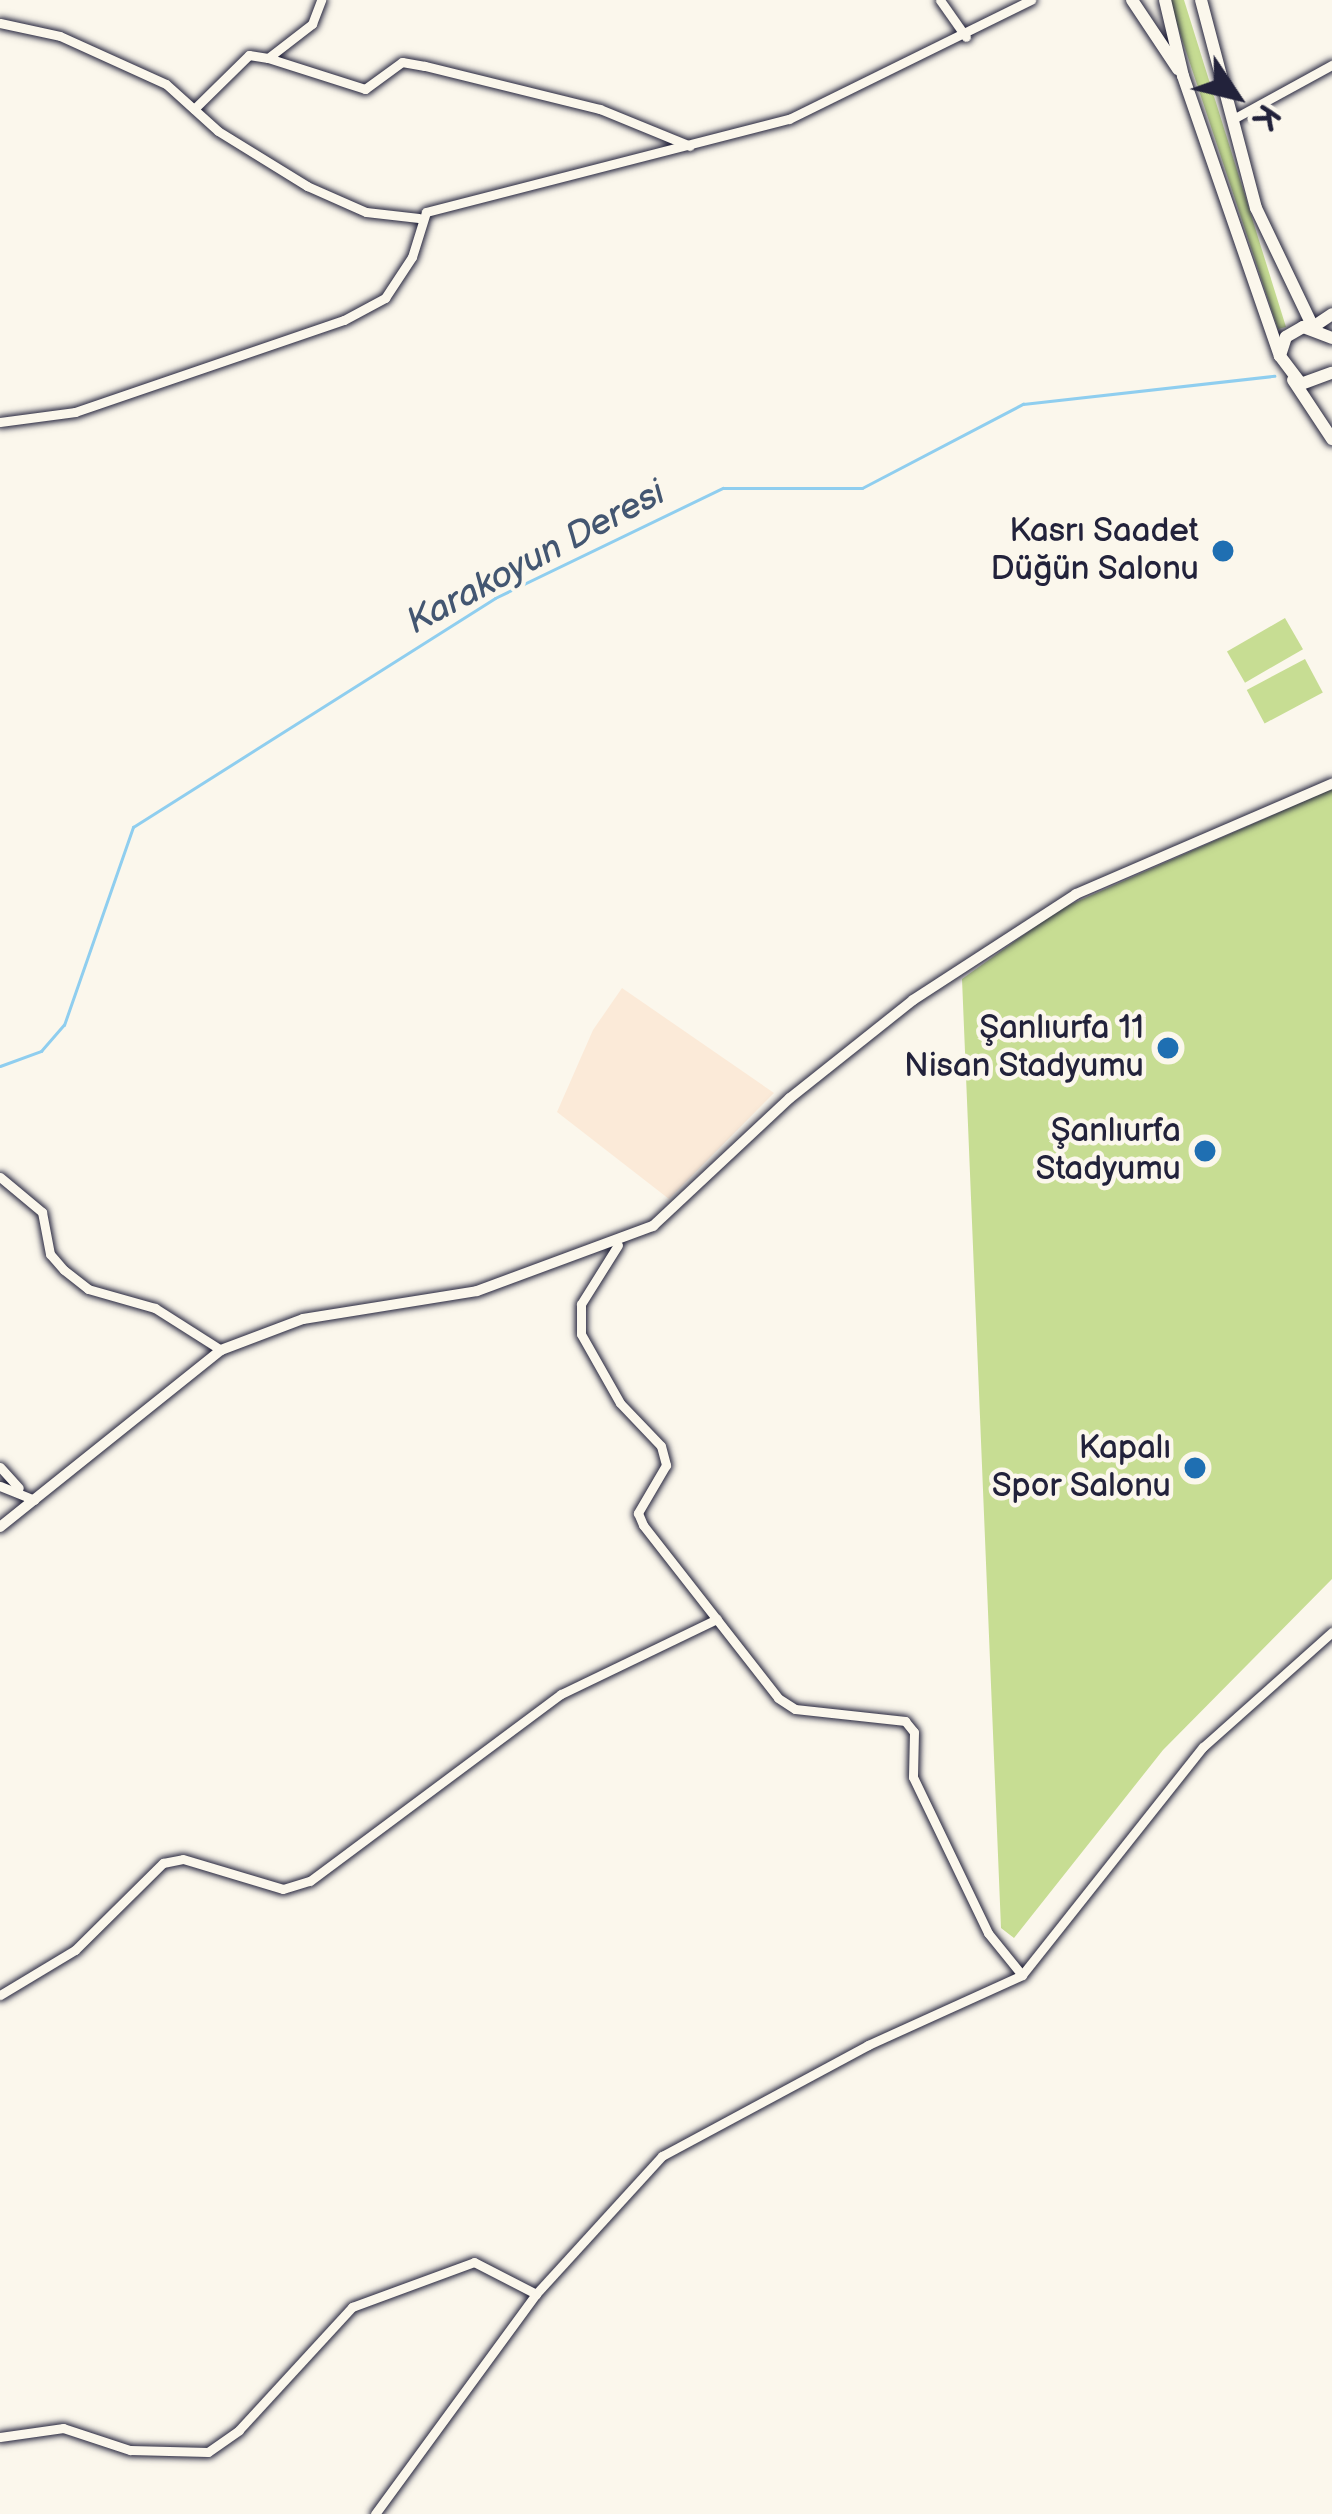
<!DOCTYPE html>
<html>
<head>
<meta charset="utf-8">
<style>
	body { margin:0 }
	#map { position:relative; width:1332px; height:2514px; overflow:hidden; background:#fbf7ec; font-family:"Balsamiq Sans",sans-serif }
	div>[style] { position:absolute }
	.built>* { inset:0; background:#fbead8 }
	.green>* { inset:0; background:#c7dd93; transform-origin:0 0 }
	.stream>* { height:3px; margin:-1.5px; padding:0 1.5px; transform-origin:1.5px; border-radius:1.5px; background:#8fceef }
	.roads { filter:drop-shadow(0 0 3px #22223b) drop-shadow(0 0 3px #22223b) }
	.minor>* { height:9px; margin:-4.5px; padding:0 4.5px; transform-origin:4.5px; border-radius:4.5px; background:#fbf7ec }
	.tertiary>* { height:10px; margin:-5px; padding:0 5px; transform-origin:5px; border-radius:5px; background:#fbf7ec }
	.secondary>* { height:12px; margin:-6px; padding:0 6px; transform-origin:6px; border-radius:6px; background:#fbf7ec }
	.dots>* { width:33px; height:33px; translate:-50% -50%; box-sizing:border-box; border:6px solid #fbf7ec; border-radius:50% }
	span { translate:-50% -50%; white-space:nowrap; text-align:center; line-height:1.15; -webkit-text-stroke:9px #fbf7ec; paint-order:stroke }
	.poi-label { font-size:33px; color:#22223b }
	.right { translate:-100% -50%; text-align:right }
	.water-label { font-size:36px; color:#435671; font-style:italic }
	.north { position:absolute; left:1176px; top:36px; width:120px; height:120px; -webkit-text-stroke:9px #fbf7ec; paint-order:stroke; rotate:125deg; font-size:33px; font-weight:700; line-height:48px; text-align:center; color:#22223b }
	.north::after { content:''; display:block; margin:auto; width:42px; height:54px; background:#22223b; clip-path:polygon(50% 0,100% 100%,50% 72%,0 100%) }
</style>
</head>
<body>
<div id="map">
	<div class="built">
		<div style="clip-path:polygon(622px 988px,774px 1093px,669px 1199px,557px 1112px,593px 1030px)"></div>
	</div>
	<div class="green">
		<div style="clip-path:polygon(1169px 0,1184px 0,1286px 327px,1278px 329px)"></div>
		<div style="left:1285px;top:618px;width:36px;height:67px;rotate:60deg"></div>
		<div style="left:1305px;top:659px;width:38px;height:66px;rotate:62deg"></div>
		<div style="clip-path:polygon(1332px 789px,1332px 1579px,1163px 1750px,1014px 1938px,1001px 1928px,962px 979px,1060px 909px)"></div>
	</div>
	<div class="stream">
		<div style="left:0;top:1066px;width:44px;rotate:-20.1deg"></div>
		<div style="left:41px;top:1051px;width:35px;rotate:-49deg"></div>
		<div style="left:64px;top:1025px;width:210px;rotate:-70.8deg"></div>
		<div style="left:133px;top:827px;width:428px;rotate:-32.3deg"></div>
		<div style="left:495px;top:598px;width:253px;rotate:-25.8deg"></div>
		<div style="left:723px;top:488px;width:139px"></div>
		<div style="left:862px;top:488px;width:182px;rotate:-27.6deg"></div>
		<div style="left:1023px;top:404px;width:253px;rotate:-6.4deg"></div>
	</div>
	<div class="roads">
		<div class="minor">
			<div style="left:940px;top:0;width:45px;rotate:54.9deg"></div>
			<div style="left:0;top:23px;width:61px;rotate:12.2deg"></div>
			<div style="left:60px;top:36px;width:116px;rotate:24.4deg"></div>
			<div style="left:166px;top:84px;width:70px;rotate:42.1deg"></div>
			<div style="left:218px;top:131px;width:105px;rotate:31.7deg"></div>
			<div style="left:307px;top:186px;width:64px;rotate:23.8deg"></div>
			<div style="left:366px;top:212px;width:53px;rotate:6.5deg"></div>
			<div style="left:268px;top:58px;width:102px;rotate:17.7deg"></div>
			<div style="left:365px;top:89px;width:46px;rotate:-36.1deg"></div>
			<div style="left:402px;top:62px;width:23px;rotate:10deg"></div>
			<div style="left:425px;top:66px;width:180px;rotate:13.8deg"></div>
			<div style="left:600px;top:109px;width:97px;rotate:22.3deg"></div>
			<div style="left:194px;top:109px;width:77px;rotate:-44.5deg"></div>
			<div style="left:249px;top:55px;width:19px;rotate:9deg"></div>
			<div style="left:268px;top:58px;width:56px;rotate:-37.7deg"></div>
			<div style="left:312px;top:24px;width:26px;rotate:-69deg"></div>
			<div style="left:1235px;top:118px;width:111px;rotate:-28.7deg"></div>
			<div style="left:0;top:422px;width:76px;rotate:-7.6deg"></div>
			<div style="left:75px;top:412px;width:284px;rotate:-18.9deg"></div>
			<div style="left:344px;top:320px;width:47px;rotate:-28.2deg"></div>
			<div style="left:385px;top:298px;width:49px;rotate:-56.6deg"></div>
			<div style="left:412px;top:257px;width:47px;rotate:-72.7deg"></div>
			<div style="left:426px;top:212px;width:375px;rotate:-14.4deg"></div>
			<div style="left:789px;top:119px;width:270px;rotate:-26.2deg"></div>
			<div style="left:0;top:1177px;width:55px;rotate:39.8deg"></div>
			<div style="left:42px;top:1212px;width:43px;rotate:79.2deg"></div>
			<div style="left:50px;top:1254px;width:21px;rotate:49deg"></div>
			<div style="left:64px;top:1270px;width:31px;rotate:38deg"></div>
			<div style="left:88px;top:1289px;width:70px;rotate:15.8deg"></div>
			<div style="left:155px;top:1308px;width:78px;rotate:32.5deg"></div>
			<div style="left:618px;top:1245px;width:70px;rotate:122.1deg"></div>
			<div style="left:581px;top:1304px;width:30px;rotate:90deg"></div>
			<div style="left:581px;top:1334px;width:79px;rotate:60.5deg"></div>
			<div style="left:620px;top:1403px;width:59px;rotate:46.4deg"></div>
			<div style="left:661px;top:1446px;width:20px;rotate:75deg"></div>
			<div style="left:666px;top:1465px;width:56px;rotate:120.3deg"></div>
			<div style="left:638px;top:1513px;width:13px;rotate:67deg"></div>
			<div style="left:643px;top:1525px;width:219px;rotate:52deg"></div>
			<div style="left:778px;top:1698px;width:20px;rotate:33deg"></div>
			<div style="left:795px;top:1709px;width:111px;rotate:6.2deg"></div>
			<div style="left:905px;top:1721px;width:14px;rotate:51deg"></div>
			<div style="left:914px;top:1732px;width:45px;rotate:91.3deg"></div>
			<div style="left:913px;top:1777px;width:173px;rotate:64.3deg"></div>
			<div style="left:988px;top:1933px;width:54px;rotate:51deg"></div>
			<div style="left:0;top:1467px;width:28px;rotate:48deg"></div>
			<div style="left:0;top:1486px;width:37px;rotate:22deg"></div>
			<div style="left:0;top:1995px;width:87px;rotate:-31deg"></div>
			<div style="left:75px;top:1950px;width:124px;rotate:-44.7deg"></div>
			<div style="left:163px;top:1863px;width:20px;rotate:-11deg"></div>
			<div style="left:183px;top:1859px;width:104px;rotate:16.7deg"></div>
			<div style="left:283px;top:1889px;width:28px;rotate:-17deg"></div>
			<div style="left:310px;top:1881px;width:313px;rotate:-36.7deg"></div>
			<div style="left:561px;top:1694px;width:173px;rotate:-25.7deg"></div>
			<div style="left:0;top:2437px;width:64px;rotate:-8.1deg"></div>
			<div style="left:63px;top:2428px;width:71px;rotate:18.2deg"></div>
			<div style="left:130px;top:2450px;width:78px;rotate:1.5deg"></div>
			<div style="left:208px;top:2452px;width:38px;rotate:-35deg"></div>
			<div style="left:239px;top:2430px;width:167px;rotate:-47.4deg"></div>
			<div style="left:352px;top:2307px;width:130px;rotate:-20.2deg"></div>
			<div style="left:474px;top:2262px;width:70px;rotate:27.3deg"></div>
			<div style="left:375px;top:2514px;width:273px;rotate:-53.8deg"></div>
			<div style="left:536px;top:2294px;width:187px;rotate:-47.6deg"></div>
			<div style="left:662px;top:2156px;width:234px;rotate:-28.3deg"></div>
			<div style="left:868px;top:2045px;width:169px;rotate:-24.4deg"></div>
			<div style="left:1022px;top:1975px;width:291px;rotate:-51.6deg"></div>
			<div style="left:1203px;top:1747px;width:173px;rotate:-41.7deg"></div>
		</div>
		<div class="tertiary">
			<div style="left:0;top:1527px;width:283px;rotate:-38.7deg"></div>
			<div style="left:221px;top:1350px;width:88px;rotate:-20.7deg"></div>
			<div style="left:303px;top:1319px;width:176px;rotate:-9.1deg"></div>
			<div style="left:477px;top:1291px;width:188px;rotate:-20.3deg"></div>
			<div style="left:653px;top:1226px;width:187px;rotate:-43.1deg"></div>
			<div style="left:790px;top:1098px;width:157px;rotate:-38.5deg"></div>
			<div style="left:913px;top:1000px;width:194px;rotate:-33deg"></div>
			<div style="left:1076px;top:894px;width:279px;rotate:-23.3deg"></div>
		</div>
		<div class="secondary">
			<div style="left:1132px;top:0;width:83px;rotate:56.3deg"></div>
			<div style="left:1165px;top:0;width:78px;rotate:76.7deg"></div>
			<div style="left:1183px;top:76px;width:296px;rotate:70.9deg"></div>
			<div style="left:1201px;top:0;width:215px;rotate:75.2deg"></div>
			<div style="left:1256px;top:208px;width:132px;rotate:64.4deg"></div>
			<div style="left:1313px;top:327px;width:23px;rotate:-34deg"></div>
			<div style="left:1332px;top:338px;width:31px;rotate:-159deg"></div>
			<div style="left:1303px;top:327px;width:20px;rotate:150deg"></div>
			<div style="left:1286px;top:337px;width:20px;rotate:108deg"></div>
			<div style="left:1280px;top:356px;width:35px;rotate:53deg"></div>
			<div style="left:1301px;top:384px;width:33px;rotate:-20deg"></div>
			<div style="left:1293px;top:380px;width:71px;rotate:56.5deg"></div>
		</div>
	</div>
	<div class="dots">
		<div style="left:1223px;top:551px;background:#1f6fb2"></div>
		<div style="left:1168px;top:1048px;background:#1f6fb2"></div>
		<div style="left:1205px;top:1151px;background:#1f6fb2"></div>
		<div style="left:1195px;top:1468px;background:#1f6fb2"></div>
	</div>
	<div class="poi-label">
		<span class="right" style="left:1199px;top:551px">Kasrı Saadet<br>Düğün Salonu</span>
		<span class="right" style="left:1144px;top:1048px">Şanlıurfa 11<br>Nisan Stadyumu</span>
		<span class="right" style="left:1181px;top:1151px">Şanlıurfa<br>Stadyumu</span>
		<span class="right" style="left:1171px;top:1468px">Kapalı<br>Spor Salonu</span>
	</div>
	<div class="water-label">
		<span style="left:536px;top:558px;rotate:-28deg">Karakoyun Deresi</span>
	</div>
	<div class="north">K</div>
</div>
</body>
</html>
